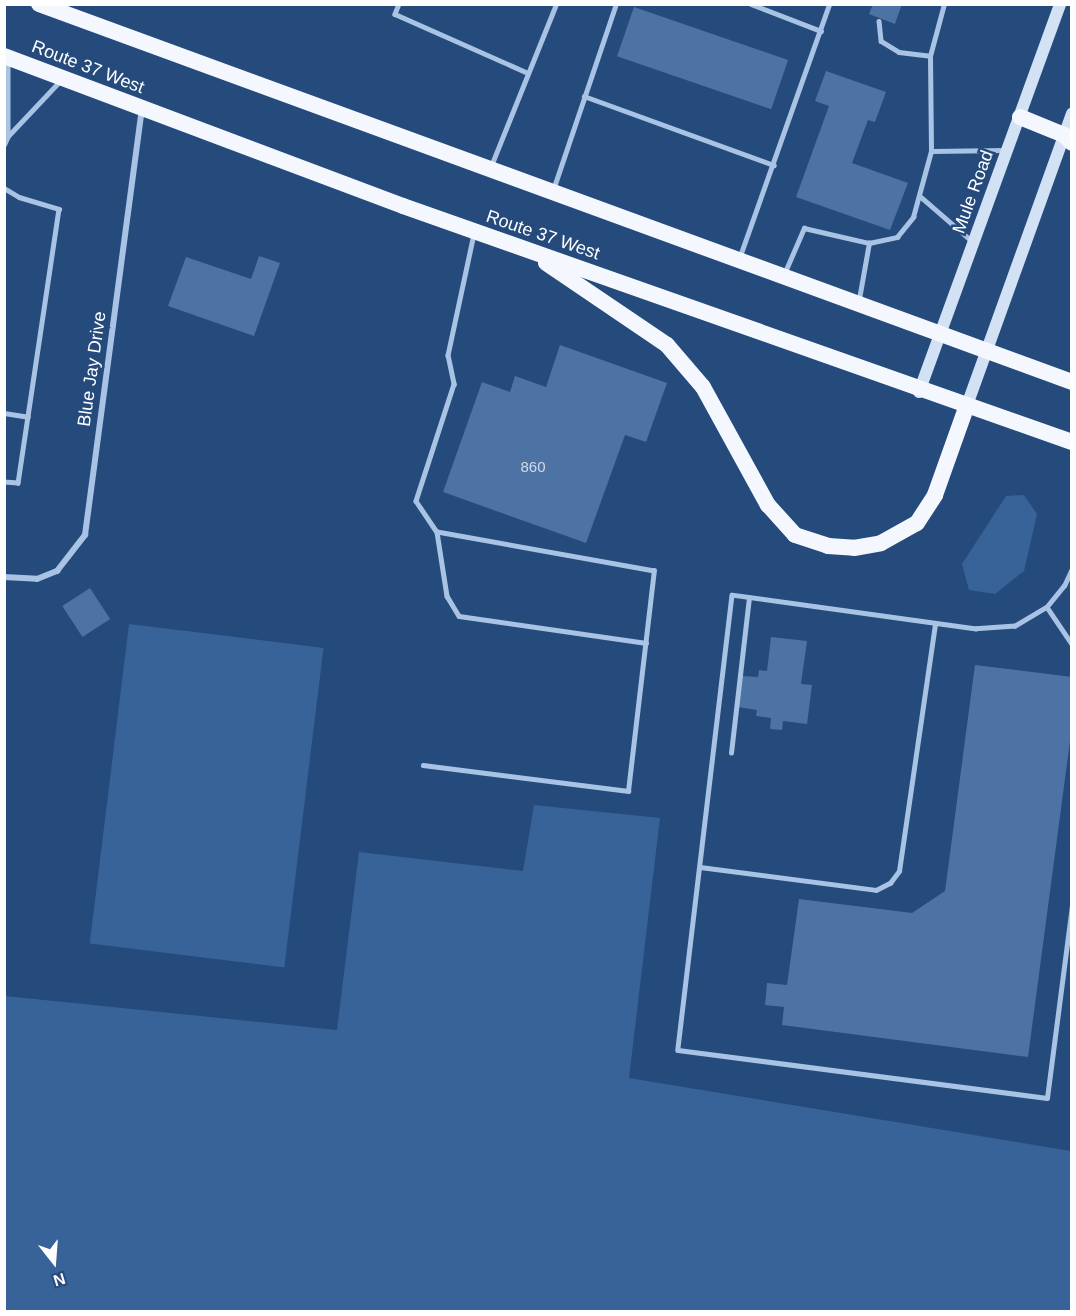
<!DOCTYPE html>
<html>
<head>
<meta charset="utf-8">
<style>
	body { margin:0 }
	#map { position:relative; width:1076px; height:1316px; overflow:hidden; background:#254a7c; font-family:Arial,sans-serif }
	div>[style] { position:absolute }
	.green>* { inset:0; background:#386399; transform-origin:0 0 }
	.building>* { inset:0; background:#4d73a4; transform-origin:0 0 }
	.service>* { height:4.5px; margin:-2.25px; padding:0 2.25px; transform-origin:2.25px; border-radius:2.25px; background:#a9c3e5 }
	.minor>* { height:6px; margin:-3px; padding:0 3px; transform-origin:3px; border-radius:3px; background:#a9c3e5 }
	.secondary>* { height:12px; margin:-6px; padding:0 6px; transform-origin:6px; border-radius:6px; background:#d2e1f4 }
	.trunk>* { height:16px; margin:-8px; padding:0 8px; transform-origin:8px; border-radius:8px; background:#f4f8fe }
	span { translate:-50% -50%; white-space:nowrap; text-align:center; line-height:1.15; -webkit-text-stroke:5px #254a7c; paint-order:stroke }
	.number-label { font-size:15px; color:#d2dce8 }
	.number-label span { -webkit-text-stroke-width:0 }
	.street-label { font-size:18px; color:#fff }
	.frame { position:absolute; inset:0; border:6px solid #fff; pointer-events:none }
	.north { position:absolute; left:24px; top:1232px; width:60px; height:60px; -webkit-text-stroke:4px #254a7c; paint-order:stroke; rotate:163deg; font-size:16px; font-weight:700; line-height:24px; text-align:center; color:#fff }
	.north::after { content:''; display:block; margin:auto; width:21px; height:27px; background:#fff; clip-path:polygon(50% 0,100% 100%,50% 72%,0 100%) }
</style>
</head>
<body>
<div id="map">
	<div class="green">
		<div style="clip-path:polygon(1024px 495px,1037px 514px,1024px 571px,995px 594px,969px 590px,962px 564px,1006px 496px)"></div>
		<div style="left:129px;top:624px;width:196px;height:322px;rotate:7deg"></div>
		<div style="clip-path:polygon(534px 805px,660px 818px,629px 1078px,1071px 1151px,1071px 1311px,5px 1311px,5px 996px,337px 1030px,359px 852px,523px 871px)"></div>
	</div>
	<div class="building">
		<div style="clip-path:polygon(873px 4px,902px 4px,895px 24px,869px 14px)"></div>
		<div style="left:634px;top:7px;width:163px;height:52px;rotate:19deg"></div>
		<div style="clip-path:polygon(826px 71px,886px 92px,875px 122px,868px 120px,852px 163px,908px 183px,890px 230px,796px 197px,829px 106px,815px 101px)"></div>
		<div style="clip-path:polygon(259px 256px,280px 263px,254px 336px,168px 306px,186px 257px,251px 279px)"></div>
		<div style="clip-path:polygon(560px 345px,667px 383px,646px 442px,625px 435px,586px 543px,443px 492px,482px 382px,510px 392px,515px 376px,546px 387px)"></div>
		<div style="left:90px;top:588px;width:37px;height:33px;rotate:57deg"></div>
		<div style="clip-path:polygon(771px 637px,807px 641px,801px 684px,812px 685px,807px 724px,783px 721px,782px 730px,770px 729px,771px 718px,756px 716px,757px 710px,738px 707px,742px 676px,758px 677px,759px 670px,767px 671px)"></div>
		<div style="clip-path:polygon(975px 665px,1072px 677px,1072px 726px,1028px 1057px,782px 1025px,784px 1007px,765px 1005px,767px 983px,787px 985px,799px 899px,912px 913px,945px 891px)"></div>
	</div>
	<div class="service">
		<div style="left:399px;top:4px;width:11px;rotate:112deg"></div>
		<div style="left:395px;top:14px;width:145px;rotate:23.9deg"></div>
		<div style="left:751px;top:4px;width:75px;rotate:21.1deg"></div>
		<div style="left:879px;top:21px;width:20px;rotate:84deg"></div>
		<div style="left:881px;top:41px;width:21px;rotate:31deg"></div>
		<div style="left:899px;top:52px;width:31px;rotate:7deg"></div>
		<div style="left:8px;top:60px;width:76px;rotate:90deg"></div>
		<div style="left:8px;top:136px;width:74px;rotate:-46.6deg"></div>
		<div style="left:584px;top:96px;width:202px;rotate:20deg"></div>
		<div style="left:4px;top:145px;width:10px;rotate:-66deg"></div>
		<div style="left:931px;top:151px;width:74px;rotate:-0.8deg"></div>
		<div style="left:491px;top:166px;width:175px;rotate:-68.1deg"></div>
		<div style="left:554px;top:187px;width:193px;rotate:-71.3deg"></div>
		<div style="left:4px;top:188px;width:17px;rotate:31deg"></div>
		<div style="left:19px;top:197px;width:42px;rotate:16.7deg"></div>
		<div style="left:59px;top:209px;width:277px;rotate:98.5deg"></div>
		<div style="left:18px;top:483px;width:14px;rotate:-176deg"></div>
		<div style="left:921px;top:197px;width:69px;rotate:40.9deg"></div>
		<div style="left:474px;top:234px;width:124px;rotate:102.1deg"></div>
		<div style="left:448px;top:355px;width:30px;rotate:78deg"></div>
		<div style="left:454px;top:384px;width:123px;rotate:108deg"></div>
		<div style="left:416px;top:501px;width:37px;rotate:56deg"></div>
		<div style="left:437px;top:532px;width:65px;rotate:81.1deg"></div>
		<div style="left:447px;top:596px;width:23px;rotate:59deg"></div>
		<div style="left:459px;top:616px;width:189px;rotate:8.2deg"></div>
		<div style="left:740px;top:256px;width:267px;rotate:-70.5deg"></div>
		<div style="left:785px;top:272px;width:48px;rotate:-66.6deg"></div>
		<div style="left:804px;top:228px;width:67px;rotate:13deg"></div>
		<div style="left:869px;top:243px;width:29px;rotate:-12deg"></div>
		<div style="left:897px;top:237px;width:26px;rotate:-51deg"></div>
		<div style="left:913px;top:217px;width:68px;rotate:-74.7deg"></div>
		<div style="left:931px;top:151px;width:95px;rotate:-90.6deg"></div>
		<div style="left:930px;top:56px;width:54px;rotate:-74.9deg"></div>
		<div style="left:859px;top:299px;width:57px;rotate:-79.9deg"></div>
		<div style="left:4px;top:413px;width:24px;rotate:9deg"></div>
		<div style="left:1072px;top:570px;width:17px;rotate:115deg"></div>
		<div style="left:1065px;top:585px;width:28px;rotate:129deg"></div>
		<div style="left:1047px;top:607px;width:37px;rotate:149deg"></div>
		<div style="left:1015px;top:626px;width:39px;rotate:176deg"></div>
		<div style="left:976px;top:629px;width:246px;rotate:-172.1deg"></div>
		<div style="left:732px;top:595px;width:458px;rotate:96.8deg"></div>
		<div style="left:678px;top:1050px;width:372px;rotate:7.4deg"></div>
		<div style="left:1047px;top:1098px;width:195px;rotate:-82.6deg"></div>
		<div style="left:1047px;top:607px;width:45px;rotate:56deg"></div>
		<div style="left:731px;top:753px;width:156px;rotate:-83.4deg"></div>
		<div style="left:423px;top:765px;width:207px;rotate:7.2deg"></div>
		<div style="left:628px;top:791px;width:222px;rotate:-83.3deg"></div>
		<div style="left:654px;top:571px;width:220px;rotate:-169.8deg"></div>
		<div style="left:700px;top:867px;width:177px;rotate:7.4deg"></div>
		<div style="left:876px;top:890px;width:16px;rotate:-27deg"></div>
		<div style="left:890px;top:883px;width:15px;rotate:-53deg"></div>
		<div style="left:899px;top:871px;width:250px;rotate:-81.7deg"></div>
	</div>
	<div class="minor">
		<div style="left:4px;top:577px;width:33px;rotate:3deg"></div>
		<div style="left:37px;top:579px;width:22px;rotate:-22deg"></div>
		<div style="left:57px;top:571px;width:46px;rotate:-52.1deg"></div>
		<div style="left:85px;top:535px;width:430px;rotate:-82.4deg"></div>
	</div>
	<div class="secondary">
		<div style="left:919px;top:392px;width:413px;rotate:-70deg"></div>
		<div style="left:966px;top:408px;width:313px;rotate:-70.2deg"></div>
	</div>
	<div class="trunk">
		<div style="left:39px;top:4px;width:1100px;rotate:20.1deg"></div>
		<div style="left:4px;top:56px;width:426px;rotate:20.6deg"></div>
		<div style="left:403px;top:206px;width:709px;rotate:19.43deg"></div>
		<div style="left:1020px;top:117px;width:48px;rotate:22.2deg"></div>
		<div style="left:1064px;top:135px;width:11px;rotate:45deg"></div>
		<div style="left:546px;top:263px;width:146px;rotate:34.1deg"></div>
		<div style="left:667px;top:345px;width:55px;rotate:49.4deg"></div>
		<div style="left:703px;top:387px;width:135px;rotate:61.2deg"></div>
		<div style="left:768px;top:505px;width:40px;rotate:48deg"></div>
		<div style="left:795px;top:535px;width:35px;rotate:18deg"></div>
		<div style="left:828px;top:546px;width:26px;rotate:4deg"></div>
		<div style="left:854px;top:548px;width:27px;rotate:-10deg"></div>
		<div style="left:881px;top:543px;width:41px;rotate:-29.1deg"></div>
		<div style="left:917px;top:523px;width:33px;rotate:-57deg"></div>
		<div style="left:935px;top:495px;width:92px;rotate:-70.4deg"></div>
	</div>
	<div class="number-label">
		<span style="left:533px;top:467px">860</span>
	</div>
	<div class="street-label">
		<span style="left:88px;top:67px;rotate:21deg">Route 37 West</span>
		<span style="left:973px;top:192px;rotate:-70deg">Mule Road</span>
		<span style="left:543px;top:235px;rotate:19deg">Route 37 West</span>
		<span style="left:92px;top:369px;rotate:-82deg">Blue Jay Drive</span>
	</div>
	<div class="frame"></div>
	<div class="north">N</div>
</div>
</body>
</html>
